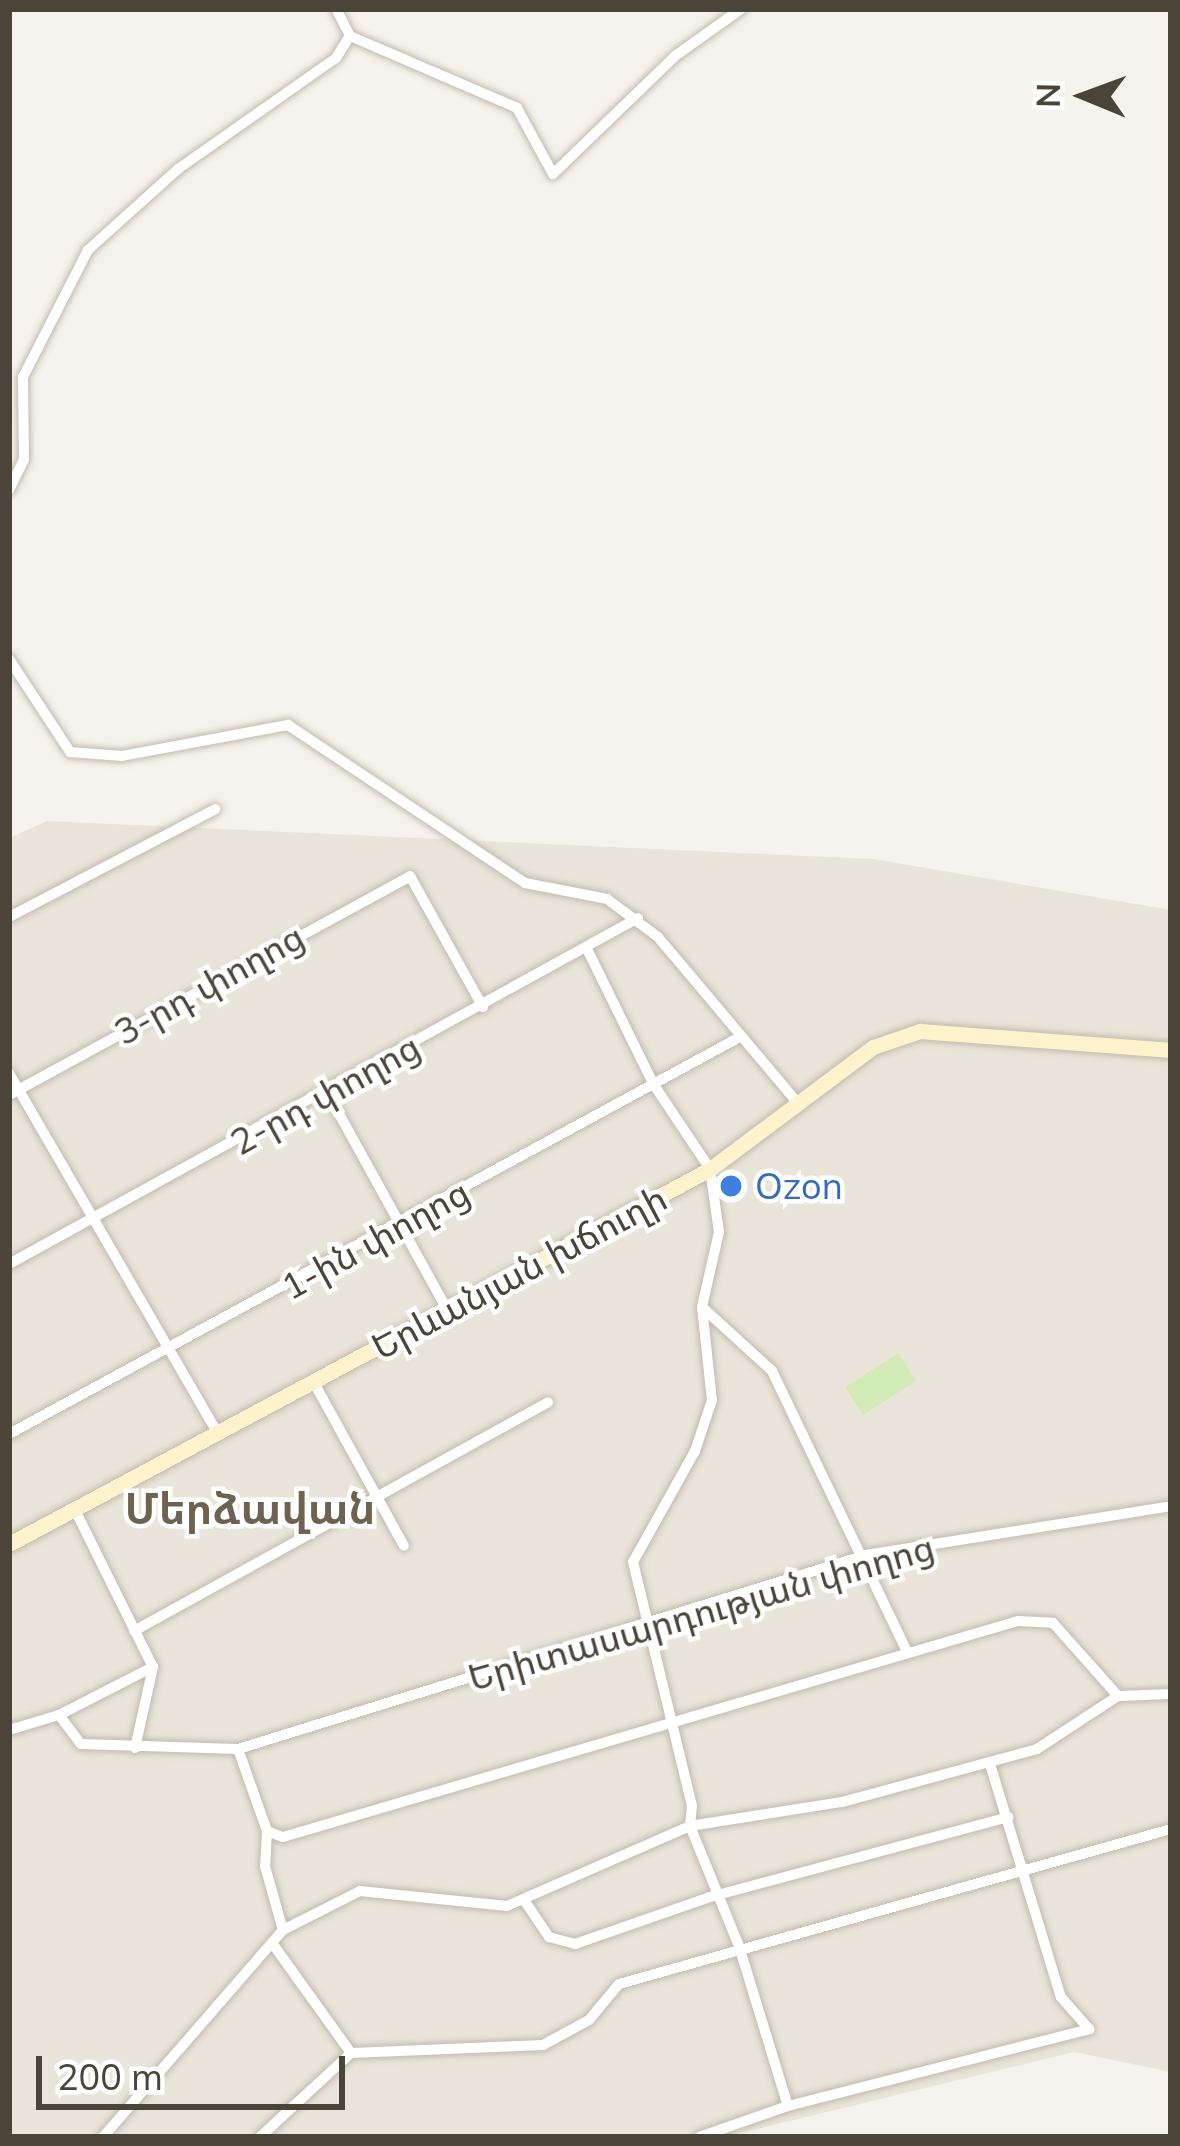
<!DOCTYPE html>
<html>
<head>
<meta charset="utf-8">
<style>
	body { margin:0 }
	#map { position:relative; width:1180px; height:2146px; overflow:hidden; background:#f6f3ec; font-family:Mulish,"Noto Sans Armenian",sans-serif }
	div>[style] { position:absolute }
	.residential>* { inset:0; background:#eae5da }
	.green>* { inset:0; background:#d2eab5; transform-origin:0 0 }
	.roads { filter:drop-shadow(0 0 3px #c2bbae) drop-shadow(0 0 3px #c2bbae) }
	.street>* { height:10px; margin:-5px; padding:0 5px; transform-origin:5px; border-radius:5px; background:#fff }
	.secondary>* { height:15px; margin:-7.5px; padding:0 7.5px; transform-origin:7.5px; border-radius:7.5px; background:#fff3cd }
	.dots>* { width:33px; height:33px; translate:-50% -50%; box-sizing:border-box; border:6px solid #fff; border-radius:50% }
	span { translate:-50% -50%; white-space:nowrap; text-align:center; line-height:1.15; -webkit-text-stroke:9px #fff; paint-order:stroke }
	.street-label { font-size:36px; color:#4b4439 }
	.shop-label { font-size:36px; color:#366cbe }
	.left { translate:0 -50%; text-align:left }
	.quarter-label { font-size:42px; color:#6e6250; font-weight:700 }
	.frame { position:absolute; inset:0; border:12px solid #4b4439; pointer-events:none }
	.north { position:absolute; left:1024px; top:36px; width:120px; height:120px; -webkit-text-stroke:9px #fff; paint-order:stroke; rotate:271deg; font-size:33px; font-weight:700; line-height:48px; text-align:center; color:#4b4439 }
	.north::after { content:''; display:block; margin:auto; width:42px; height:54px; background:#4b4439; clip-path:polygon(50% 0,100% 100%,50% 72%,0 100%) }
	.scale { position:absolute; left:36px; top:2056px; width:309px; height:54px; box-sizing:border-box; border:6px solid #4b4439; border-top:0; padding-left:15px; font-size:36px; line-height:42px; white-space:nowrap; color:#4b4439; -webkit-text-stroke:9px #fff; paint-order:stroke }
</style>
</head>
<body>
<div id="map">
	<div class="residential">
		<div style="clip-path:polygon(47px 821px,873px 859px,1171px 910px,1171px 2072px,1074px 2052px,724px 2137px,9px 2137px,9px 838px)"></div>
	</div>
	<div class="green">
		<div style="left:898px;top:1353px;width:33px;height:63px;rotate:57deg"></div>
	</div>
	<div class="roads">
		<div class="street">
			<div style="left:350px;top:36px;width:182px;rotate:23.3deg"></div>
			<div style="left:517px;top:108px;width:75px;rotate:61.4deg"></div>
			<div style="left:553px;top:174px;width:170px;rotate:-44deg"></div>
			<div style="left:675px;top:56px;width:81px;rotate:-35.5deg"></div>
			<div style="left:9px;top:490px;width:34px;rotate:-64deg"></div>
			<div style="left:24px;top:459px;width:82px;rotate:-90.7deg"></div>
			<div style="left:23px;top:377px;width:143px;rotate:-62.9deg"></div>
			<div style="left:88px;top:250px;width:121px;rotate:-42deg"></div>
			<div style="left:178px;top:169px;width:193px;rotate:-35.1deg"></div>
			<div style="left:336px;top:58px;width:26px;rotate:-58deg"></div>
			<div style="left:350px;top:36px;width:30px;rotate:-117deg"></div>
			<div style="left:9px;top:659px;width:111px;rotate:56.7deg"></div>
			<div style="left:70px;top:752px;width:52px;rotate:4.4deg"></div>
			<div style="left:122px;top:756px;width:169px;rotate:-10.6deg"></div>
			<div style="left:288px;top:725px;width:285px;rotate:33.7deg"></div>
			<div style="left:525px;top:883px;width:84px;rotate:11deg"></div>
			<div style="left:607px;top:899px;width:64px;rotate:36.7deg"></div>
			<div style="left:658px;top:937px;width:217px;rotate:49.9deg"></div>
			<div style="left:9px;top:917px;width:233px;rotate:-27.6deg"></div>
			<div style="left:587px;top:949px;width:152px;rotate:63.8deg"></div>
			<div style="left:654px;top:1085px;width:101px;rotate:56.3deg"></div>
			<div style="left:710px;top:1169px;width:64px;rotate:81.9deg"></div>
			<div style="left:719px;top:1232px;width:77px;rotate:102.8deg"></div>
			<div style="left:702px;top:1307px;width:94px;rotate:83.9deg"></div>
			<div style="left:712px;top:1400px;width:54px;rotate:108.4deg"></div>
			<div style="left:695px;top:1451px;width:127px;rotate:119.2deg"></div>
			<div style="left:633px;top:1562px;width:251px;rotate:76.4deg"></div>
			<div style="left:692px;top:1806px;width:20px;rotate:96deg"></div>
			<div style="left:690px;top:1826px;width:130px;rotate:67.8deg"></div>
			<div style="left:739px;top:1946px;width:167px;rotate:73deg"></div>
			<div style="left:9px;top:1073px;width:413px;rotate:59.9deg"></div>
			<div style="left:327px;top:1092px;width:250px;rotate:61.1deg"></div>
			<div style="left:9px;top:1095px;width:457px;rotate:-28.6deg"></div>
			<div style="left:410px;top:876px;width:150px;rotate:60.9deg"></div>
			<div style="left:9px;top:1264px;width:718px;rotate:-28.81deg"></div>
			<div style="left:702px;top:1307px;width:95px;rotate:42.4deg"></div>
			<div style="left:772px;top:1371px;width:313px;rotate:64.3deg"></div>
			<div style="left:313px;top:1381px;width:188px;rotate:61.1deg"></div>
			<div style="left:9px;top:1434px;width:830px;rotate:-28.51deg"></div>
			<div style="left:74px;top:1508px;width:178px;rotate:63.6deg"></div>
			<div style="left:153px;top:1667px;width:83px;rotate:102.5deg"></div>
			<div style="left:134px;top:1631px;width:473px;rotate:-28.9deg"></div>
			<div style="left:59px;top:1715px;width:36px;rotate:53deg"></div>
			<div style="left:81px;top:1744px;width:157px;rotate:1.8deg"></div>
			<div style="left:238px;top:1749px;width:657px;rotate:-17.17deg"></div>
			<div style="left:866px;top:1555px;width:309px;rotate:-9.1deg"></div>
			<div style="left:9px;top:1730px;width:52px;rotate:-16.7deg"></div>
			<div style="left:59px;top:1715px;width:106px;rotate:-27.1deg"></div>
			<div style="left:238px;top:1749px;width:87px;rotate:70.5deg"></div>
			<div style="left:267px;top:1831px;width:17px;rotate:21deg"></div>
			<div style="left:283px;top:1837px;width:766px;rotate:-16.38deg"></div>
			<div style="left:1018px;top:1621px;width:35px;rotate:3deg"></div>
			<div style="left:1053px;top:1623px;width:98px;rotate:48.3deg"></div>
			<div style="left:1118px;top:1696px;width:53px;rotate:-2.2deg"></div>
			<div style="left:990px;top:1764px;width:244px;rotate:73.1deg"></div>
			<div style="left:1061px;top:1997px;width:43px;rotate:48.8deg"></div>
			<div style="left:267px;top:1831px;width:35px;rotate:93deg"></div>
			<div style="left:265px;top:1866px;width:66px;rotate:74.3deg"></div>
			<div style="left:524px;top:1900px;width:45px;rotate:56deg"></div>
			<div style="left:549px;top:1937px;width:27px;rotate:15deg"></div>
			<div style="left:575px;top:1944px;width:143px;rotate:-19.2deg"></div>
			<div style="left:710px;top:1897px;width:309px;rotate:-15deg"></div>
			<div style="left:272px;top:1943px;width:135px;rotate:54.3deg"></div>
			<div style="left:103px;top:2137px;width:274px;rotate:-49deg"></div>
			<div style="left:283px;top:1930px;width:86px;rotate:-26.9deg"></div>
			<div style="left:360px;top:1891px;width:148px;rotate:5.8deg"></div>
			<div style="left:507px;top:1906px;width:200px;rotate:-23.6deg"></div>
			<div style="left:690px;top:1826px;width:154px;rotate:-9deg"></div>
			<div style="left:842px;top:1802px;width:202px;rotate:-15.2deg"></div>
			<div style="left:1037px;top:1749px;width:97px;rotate:-33.2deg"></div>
			<div style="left:260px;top:2137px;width:124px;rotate:-42.7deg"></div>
			<div style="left:351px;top:2053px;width:192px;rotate:-2.4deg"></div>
			<div style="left:543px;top:2045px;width:52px;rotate:-28.5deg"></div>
			<div style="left:589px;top:2020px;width:47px;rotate:-50.2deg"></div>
			<div style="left:619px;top:1984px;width:573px;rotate:-15.68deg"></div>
			<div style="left:699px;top:2137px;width:94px;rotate:-19.2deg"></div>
			<div style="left:788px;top:2106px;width:311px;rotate:-14.3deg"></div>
		</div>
		<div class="secondary">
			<div style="left:9px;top:1544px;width:795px;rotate:-28.14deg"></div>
			<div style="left:710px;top:1169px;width:204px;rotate:-36.8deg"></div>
			<div style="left:873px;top:1047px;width:50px;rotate:-18.8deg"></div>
			<div style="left:920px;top:1031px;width:252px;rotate:4.3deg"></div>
		</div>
	</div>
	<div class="dots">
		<div style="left:731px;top:1186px;background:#3f7fe0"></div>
	</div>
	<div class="street-label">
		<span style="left:209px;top:984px;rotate:-29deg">3-րդ փողոց</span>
		<span style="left:325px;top:1094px;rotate:-29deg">2-րդ փողոց</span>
		<span style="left:375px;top:1239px;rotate:-29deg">1-ին փողոց</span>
		<span style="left:519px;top:1272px;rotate:-28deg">Երևանյան խճուղի</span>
		<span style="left:701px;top:1612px;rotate:-16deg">Երիտասարդության փողոց</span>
	</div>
	<div class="shop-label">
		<span class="left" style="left:755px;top:1186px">Ozon</span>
	</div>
	<div class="quarter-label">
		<span style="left:250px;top:1509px">Մերձավան</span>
	</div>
	<div class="frame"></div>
	<div class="north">N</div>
	<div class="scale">200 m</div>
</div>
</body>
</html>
